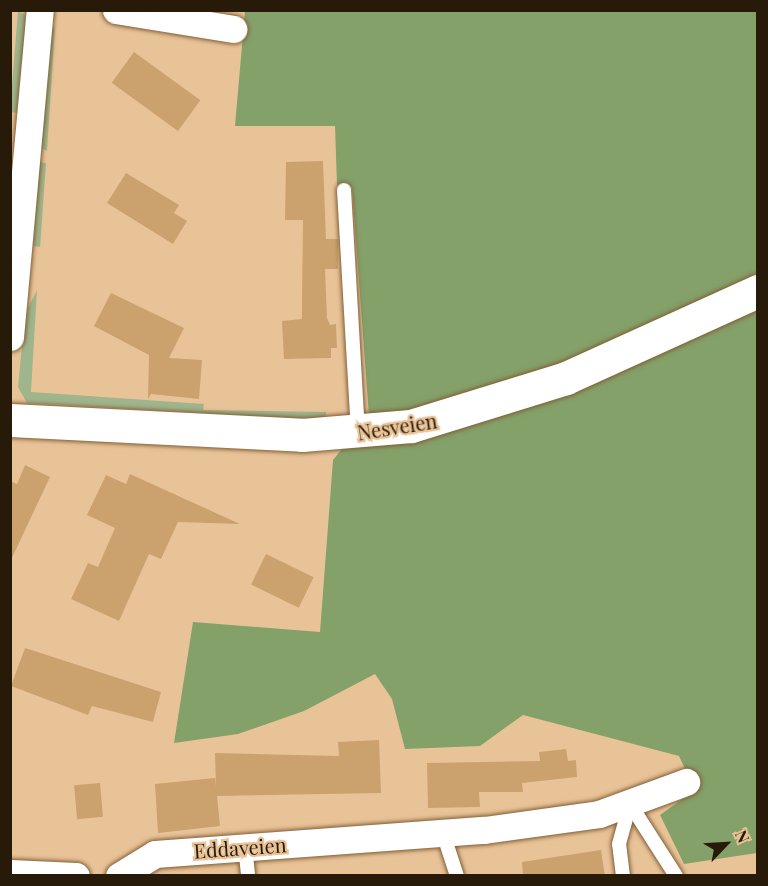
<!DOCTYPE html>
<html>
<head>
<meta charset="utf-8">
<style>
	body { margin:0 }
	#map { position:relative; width:768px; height:886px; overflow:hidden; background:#e9c398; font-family:"Playfair Display",serif }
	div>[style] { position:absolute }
	.green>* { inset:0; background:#9fb58c; transform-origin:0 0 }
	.forest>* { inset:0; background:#84a16a }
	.building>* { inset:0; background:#cba16e; transform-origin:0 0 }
	.roads { filter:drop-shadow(0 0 2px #815f36) drop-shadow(0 0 2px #815f36) }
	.service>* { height:14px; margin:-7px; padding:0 7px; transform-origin:7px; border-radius:7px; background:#fff }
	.minor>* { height:27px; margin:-13.5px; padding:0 13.5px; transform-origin:13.5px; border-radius:13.5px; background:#fff }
	.secondary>* { height:33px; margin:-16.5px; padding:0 16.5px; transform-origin:16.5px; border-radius:16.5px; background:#fff }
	span { translate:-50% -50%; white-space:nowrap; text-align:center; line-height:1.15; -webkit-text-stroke:4.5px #e9c398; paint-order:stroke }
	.street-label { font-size:20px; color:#281a09 }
	.frame { position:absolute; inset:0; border:12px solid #281a09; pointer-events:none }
	.north { position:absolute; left:696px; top:814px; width:60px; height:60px; -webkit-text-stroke:4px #e9c398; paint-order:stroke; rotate:65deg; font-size:16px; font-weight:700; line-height:24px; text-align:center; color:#281a09 }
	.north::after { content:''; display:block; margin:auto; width:21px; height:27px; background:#281a09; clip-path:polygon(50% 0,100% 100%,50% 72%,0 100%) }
</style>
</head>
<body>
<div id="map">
	<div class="green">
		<div style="clip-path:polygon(18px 11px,25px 15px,26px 32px,17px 113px,11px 112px,11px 98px)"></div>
		<div style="clip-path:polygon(55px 27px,47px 151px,41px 148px,50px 29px)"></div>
		<div style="left:46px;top:163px;width:84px;height:7px;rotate:94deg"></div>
		<div style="clip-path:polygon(37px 290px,31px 392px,204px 404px,203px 410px,326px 412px,325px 420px,27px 403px,18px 387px,25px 314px)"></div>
	</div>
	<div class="forest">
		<div style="clip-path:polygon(245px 11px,757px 11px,757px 853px,684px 864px,660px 815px,695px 790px,679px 756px,523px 715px,480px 746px,405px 749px,392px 699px,375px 674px,304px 711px,238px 734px,174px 743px,193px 622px,320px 632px,333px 460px,369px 416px,352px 187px,337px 185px,335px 126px,235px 126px)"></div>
	</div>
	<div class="building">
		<div style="left:134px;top:52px;width:82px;height:38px;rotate:36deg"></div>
		<div style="clip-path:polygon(323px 161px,326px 239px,338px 239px,338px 269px,325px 269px,327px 318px,330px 325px,336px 324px,337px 348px,331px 348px,331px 358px,284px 359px,282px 321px,302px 319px,302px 303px,303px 220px,285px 220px,286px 162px)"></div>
		<div style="clip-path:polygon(126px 173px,179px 205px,174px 213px,187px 221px,173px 244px,107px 203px)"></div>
		<div style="clip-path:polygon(111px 293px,184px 328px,169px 358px,202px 360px,199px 399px,151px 394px,148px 399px,149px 355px,94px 326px)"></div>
		<div style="clip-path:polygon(25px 465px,50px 477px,10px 562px,10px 481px,17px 484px)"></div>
		<div style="clip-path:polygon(130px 474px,240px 524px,178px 522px,161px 559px,149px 554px,119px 621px,71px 599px,88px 563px,98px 567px,115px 528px,87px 515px,106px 475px,126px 484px)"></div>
		<div style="left:266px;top:554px;width:53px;height:34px;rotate:26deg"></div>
		<div style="clip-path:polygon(25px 648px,161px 692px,153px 722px,92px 706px,88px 715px,11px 686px)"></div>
		<div style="clip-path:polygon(379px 740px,381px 793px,217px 796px,220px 826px,158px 833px,155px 784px,215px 778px,216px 787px,215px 753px,339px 756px,338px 742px)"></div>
		<div style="clip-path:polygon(566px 749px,568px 761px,576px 760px,577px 777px,522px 783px,523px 792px,479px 792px,480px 807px,428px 808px,427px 763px,540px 761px,539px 752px)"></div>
		<div style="left:100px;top:783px;width:34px;height:26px;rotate:85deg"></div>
		<div style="clip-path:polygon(601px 850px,605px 876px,523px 876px,522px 862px)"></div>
	</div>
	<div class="roads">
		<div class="service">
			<div style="left:344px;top:190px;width:240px;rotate:86.7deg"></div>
			<div style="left:630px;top:804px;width:85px;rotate:57.4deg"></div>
			<div style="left:443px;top:833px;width:45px;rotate:72deg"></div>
			<div style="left:245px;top:846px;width:30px;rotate:84deg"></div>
			<div style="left:623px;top:876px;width:32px;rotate:-97deg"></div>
			<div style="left:619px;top:844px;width:41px;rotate:-74.6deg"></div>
		</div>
		<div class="minor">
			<div style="left:116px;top:10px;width:119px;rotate:9.2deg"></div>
			<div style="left:10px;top:337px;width:328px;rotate:-84.8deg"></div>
			<div style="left:10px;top:873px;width:66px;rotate:2.6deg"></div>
			<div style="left:119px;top:876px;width:42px;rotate:-31.4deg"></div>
			<div style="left:155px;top:854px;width:330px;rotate:-4.2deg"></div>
			<div style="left:484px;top:830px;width:116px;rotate:-7.9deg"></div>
			<div style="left:599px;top:814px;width:93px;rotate:-20.2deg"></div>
		</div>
		<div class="secondary">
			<div style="left:10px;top:420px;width:292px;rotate:2.9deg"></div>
			<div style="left:302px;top:435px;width:109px;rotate:-4.7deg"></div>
			<div style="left:411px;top:426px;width:162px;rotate:-17.2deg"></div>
			<div style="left:566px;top:378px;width:211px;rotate:-24.4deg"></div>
		</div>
	</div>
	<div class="street-label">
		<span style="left:397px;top:426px;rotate:-9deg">Nesveien</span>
		<span style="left:240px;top:847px;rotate:-4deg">Eddaveien</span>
	</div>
	<div class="frame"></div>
	<div class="north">N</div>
</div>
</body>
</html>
